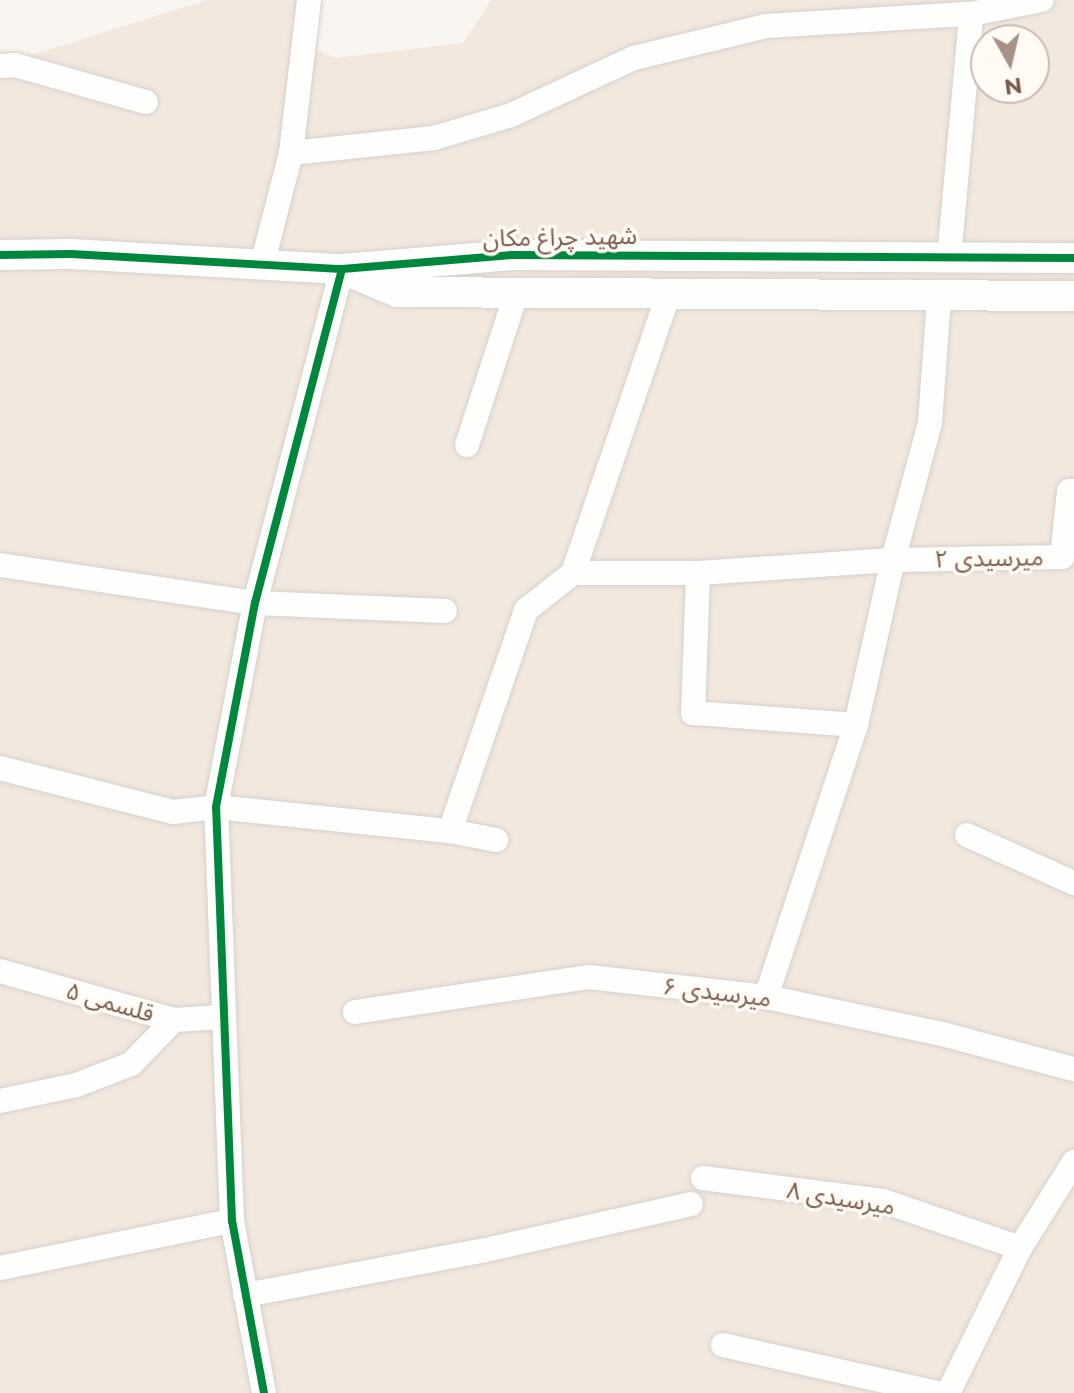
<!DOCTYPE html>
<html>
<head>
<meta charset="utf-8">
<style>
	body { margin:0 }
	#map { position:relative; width:1074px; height:1393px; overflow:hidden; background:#f9f5f0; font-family:Montserrat,"Noto Sans Arabic",sans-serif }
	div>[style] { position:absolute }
	.residential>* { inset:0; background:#f2e8de }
	.roads { filter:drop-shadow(0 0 2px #d7d1cb) drop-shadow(0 0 2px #d7d1cb) }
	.minor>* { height:24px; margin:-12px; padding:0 12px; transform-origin:12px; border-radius:12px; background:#fefefd }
	.tertiary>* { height:30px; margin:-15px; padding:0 15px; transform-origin:15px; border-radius:15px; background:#fefefd }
	.cycleway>* { height:8px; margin:-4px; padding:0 4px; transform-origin:4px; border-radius:4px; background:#00873e }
	span { translate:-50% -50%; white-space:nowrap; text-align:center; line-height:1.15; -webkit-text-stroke:7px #fffaf3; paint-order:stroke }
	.street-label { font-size:24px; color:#7a5c4d }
	.north { position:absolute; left:970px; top:24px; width:80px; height:80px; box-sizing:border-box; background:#fffaf3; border:2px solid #cabbb1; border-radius:50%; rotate:172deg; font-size:22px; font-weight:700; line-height:32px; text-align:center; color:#7a5c4d }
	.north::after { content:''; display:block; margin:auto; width:28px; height:36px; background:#a69286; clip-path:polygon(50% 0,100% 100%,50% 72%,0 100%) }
</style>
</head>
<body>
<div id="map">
	<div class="residential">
		<div style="clip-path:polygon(evenodd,207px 0,311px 0,302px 43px,335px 58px,463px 43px,491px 0,1074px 0,1074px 1393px,0 1393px,0 65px,207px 0,986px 40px,1034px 40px,1034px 88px,986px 88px,986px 40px)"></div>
	</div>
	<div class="roads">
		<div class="minor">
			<div style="left:0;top:66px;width:15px;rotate:-4deg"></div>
			<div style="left:15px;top:65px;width:136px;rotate:15.8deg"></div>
			<div style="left:291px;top:153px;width:144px;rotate:-6deg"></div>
			<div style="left:434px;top:138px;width:80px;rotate:-16.6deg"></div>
			<div style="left:511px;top:115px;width:136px;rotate:-24.9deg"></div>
			<div style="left:634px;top:58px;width:136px;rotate:-13.6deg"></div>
			<div style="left:766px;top:26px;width:205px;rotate:-3.4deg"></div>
			<div style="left:971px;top:14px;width:72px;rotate:-11.2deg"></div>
			<div style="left:949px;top:258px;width:245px;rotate:-84.8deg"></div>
			<div style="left:262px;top:265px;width:116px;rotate:-75.5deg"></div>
			<div style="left:291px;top:153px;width:154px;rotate:-83.3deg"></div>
			<div style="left:467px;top:445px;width:159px;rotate:-72deg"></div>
			<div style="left:0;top:565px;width:258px;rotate:8.5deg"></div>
			<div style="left:255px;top:603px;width:190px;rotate:2.4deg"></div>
			<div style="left:573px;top:573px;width:294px;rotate:-71.1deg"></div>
			<div style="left:698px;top:573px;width:140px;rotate:92deg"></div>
			<div style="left:693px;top:713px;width:163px;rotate:4.2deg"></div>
			<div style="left:0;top:768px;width:179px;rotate:14.3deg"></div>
			<div style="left:173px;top:812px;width:43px;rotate:-6.6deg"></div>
			<div style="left:216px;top:807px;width:235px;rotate:5.9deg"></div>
			<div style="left:450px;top:831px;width:47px;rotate:11.1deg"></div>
			<div style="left:450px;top:831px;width:234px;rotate:-71deg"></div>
			<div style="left:526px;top:610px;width:60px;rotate:-38.2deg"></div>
			<div style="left:573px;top:573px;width:125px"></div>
			<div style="left:698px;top:573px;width:195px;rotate:-3.8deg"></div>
			<div style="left:893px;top:560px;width:169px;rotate:-1deg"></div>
			<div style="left:1062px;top:557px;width:66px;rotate:-83.9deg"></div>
			<div style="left:1069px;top:491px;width:5px"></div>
			<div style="left:967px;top:835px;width:117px;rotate:24.2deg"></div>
			<div style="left:0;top:971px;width:181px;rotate:15.7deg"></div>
			<div style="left:174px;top:1020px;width:48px;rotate:-3.6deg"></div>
			<div style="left:766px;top:997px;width:287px;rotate:-71.7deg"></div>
			<div style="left:856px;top:725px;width:169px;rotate:-77.4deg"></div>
			<div style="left:893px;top:560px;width:142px;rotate:-74.9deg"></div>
			<div style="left:930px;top:423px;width:127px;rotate:-85.9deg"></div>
			<div style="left:355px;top:1012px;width:237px;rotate:-8.5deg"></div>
			<div style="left:589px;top:977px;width:178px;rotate:6.4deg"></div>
			<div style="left:766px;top:997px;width:180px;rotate:11.9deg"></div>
			<div style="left:942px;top:1034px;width:137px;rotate:14.9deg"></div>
			<div style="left:0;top:1101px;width:78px;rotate:-11.9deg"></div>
			<div style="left:76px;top:1085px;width:59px;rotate:-20.9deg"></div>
			<div style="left:131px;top:1064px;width:62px;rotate:-45.7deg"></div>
			<div style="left:703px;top:1178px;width:181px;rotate:7.3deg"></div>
			<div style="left:883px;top:1201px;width:145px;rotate:18.9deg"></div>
			<div style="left:0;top:1268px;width:237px;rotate:-11.5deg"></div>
			<div style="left:245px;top:1295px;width:240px;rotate:-10.6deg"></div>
			<div style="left:481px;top:1251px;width:215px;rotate:-12.6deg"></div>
			<div style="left:723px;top:1345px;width:220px;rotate:12.6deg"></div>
			<div style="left:264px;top:1393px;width:175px;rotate:-100.5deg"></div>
			<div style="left:232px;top:1221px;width:414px;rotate:-92.2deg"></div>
			<div style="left:216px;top:807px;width:208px;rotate:-79.2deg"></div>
			<div style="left:255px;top:603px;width:345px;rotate:-75.4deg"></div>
			<div style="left:948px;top:1393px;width:162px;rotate:-63.6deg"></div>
			<div style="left:1020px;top:1248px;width:102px;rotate:-57.9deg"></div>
		</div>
		<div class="tertiary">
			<div style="left:0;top:255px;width:71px;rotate:-0.8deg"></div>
			<div style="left:71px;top:254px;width:271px;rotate:3.2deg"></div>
			<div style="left:342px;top:269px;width:171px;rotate:-4.7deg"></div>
			<div style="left:512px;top:255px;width:562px;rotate:0.31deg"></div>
			<div style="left:347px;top:271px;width:54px;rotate:22.8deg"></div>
			<div style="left:397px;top:292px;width:677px;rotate:0.34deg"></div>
		</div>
	</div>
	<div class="cycleway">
		<div style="left:0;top:255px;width:71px;rotate:-0.8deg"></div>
		<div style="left:71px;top:254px;width:271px;rotate:3.2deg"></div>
		<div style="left:342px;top:269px;width:171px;rotate:-4.7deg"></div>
		<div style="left:512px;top:255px;width:562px;rotate:0.31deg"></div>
		<div style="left:264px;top:1393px;width:175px;rotate:-100.5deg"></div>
		<div style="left:232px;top:1221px;width:414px;rotate:-92.2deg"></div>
		<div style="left:216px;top:807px;width:208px;rotate:-79.2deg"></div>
		<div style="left:255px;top:603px;width:345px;rotate:-75.4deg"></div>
	</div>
	<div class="street-label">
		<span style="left:560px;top:237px;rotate:-1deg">شهید چراغ مکان</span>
		<span style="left:989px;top:558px;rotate:-1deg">میرسیدی ۲</span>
		<span style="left:717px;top:992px;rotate:7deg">میرسیدی ۶</span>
		<span style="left:110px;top:1002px;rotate:16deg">قلسمی ۵</span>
		<span style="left:841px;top:1198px;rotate:9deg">میرسیدی ۸</span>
	</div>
	<div class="north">N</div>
</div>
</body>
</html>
